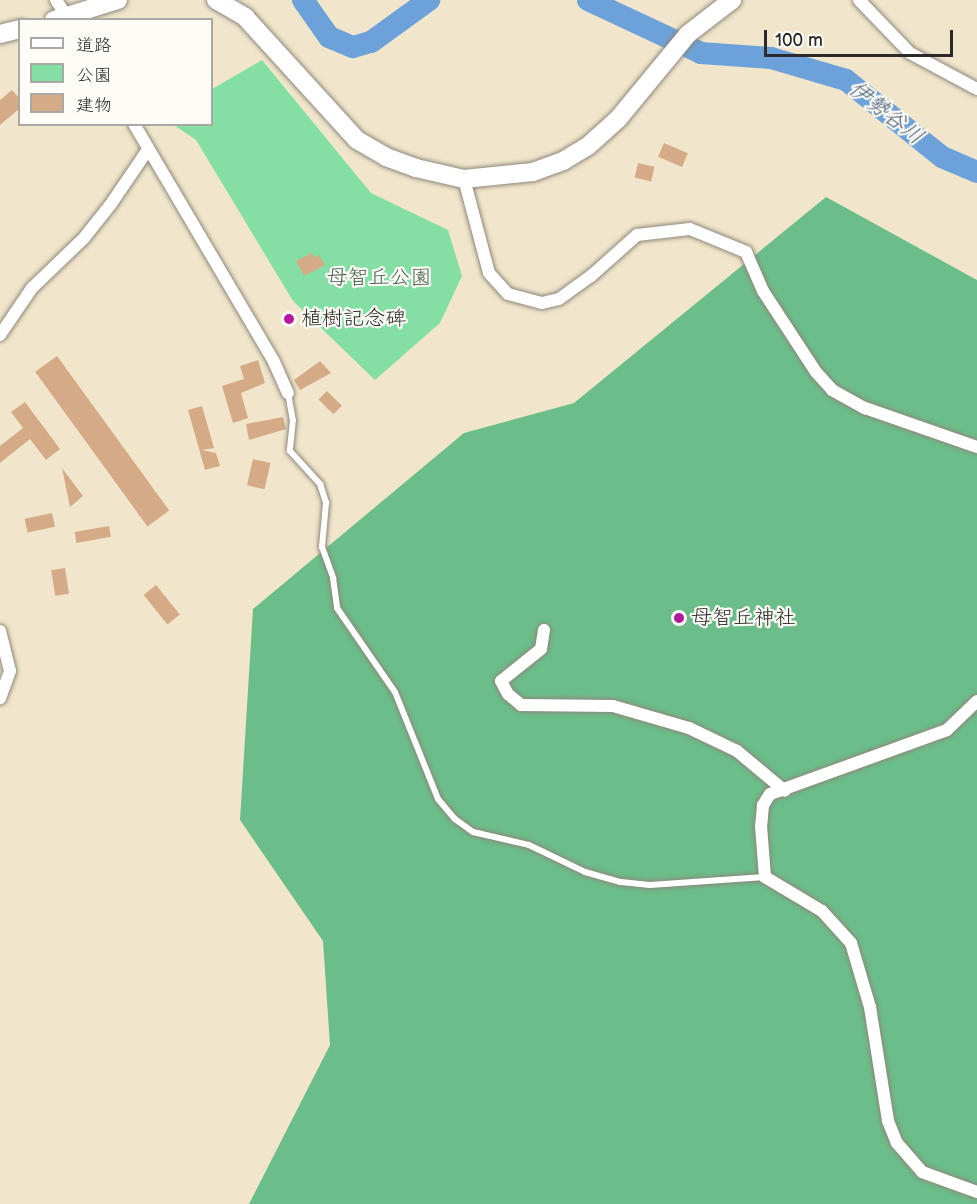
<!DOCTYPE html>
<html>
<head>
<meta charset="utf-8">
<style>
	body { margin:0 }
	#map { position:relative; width:977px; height:1204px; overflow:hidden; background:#f1e6cc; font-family:"Balsamiq Sans","Klee One",sans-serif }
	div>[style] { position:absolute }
	.green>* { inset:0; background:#84dfa5 }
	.forest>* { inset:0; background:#6bbe8a }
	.river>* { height:22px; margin:-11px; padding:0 11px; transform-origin:11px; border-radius:11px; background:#6ca2d9 }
	.building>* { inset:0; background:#d5ab87; transform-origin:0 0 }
	.roads { filter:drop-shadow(0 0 2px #8e887c) drop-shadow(0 0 2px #8e887c) }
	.service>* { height:6px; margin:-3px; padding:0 3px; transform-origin:3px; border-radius:3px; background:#fff }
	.minor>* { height:12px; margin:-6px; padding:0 6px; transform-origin:6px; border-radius:6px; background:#fff }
	.secondary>* { height:18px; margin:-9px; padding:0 9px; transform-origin:9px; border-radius:9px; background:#fff }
	.dots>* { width:16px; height:16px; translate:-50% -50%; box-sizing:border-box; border:3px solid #fdfcf7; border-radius:50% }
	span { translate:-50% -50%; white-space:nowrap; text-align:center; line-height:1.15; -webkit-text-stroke:4.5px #fdfcf7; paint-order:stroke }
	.park-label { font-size:21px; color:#466150 }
	.poi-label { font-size:21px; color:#2b2b2b }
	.left { translate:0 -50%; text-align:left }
	.water-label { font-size:22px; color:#455b71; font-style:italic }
	.legend { position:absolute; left:18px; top:18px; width:195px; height:108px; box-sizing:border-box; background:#fdfcf7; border:2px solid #a9a8a5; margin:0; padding:8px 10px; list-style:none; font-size:18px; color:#2b2b2b }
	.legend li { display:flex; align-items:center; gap:12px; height:30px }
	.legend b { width:30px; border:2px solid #a9a8a5 }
	.scale { position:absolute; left:764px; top:30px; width:189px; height:27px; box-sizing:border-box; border:3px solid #2b2b2b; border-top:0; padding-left:8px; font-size:18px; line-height:21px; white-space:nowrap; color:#2b2b2b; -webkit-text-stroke:4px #fdfcf7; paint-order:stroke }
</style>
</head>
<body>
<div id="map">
	<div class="green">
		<div style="clip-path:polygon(262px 60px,371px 193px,448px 230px,462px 276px,440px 323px,375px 380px,293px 301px,196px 140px,174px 125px,212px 124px,212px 89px)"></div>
	</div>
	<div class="forest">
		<div style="clip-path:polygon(826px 197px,977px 280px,977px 1204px,249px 1204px,330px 1045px,323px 941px,240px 820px,253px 609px,464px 433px,574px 403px)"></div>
	</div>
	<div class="river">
		<div style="left:303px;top:0;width:45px;rotate:54.9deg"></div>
		<div style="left:329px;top:37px;width:26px;rotate:23deg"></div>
		<div style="left:353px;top:47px;width:19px;rotate:-16deg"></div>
		<div style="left:371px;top:42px;width:72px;rotate:-35.9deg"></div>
		<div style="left:588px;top:0;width:125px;rotate:25.1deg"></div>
		<div style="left:701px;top:53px;width:70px;rotate:4.1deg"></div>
		<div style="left:771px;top:58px;width:78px;rotate:16.3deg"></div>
		<div style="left:846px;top:80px;width:123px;rotate:38.7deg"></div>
		<div style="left:942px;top:157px;width:38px;rotate:23deg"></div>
	</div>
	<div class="building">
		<div style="clip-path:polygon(12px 90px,20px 99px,20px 108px,0 125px,0 100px)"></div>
		<div style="left:664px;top:143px;width:26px;height:15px;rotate:23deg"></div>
		<div style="left:638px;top:163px;width:17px;height:15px;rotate:13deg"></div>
		<div style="clip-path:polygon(312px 253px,315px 258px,319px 255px,325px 265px,304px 276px,296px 261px)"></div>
		<div style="left:57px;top:356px;width:191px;height:27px;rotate:54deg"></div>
		<div style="clip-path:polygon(258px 360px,265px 383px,241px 393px,248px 418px,233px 423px,222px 386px,244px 379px,240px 366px)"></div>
		<div style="clip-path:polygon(320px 361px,331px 373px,300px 390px,294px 380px)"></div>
		<div style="left:327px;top:391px;width:21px;height:12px;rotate:45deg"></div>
		<div style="clip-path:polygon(25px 402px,60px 449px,46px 460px,30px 439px,0 463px,0 446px,23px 428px,11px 412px)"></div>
		<div style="clip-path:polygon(202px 406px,214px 448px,202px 450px,216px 453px,220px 466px,205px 470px,188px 410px)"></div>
		<div style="clip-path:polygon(283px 417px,286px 429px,249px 440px,246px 424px)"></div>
		<div style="left:253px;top:459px;width:18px;height:27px;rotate:13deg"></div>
		<div style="clip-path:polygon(62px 468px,83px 496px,70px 507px)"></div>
		<div style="left:52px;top:513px;width:14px;height:28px;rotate:78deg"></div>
		<div style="left:109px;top:526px;width:11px;height:35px;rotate:80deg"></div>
		<div style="left:65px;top:568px;width:26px;height:14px;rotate:81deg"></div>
		<div style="left:156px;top:585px;width:38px;height:16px;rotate:51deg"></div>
	</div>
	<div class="roads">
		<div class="service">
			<div style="left:288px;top:393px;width:27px;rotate:80deg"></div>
			<div style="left:293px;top:420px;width:31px;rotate:96deg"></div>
			<div style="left:290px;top:451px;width:45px;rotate:47.7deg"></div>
			<div style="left:320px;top:484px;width:20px;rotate:72deg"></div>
			<div style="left:326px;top:503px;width:44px;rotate:95.2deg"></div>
			<div style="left:322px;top:547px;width:33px;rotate:70deg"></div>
			<div style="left:333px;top:578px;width:30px;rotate:82deg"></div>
			<div style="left:337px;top:608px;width:102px;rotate:55.4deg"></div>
			<div style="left:395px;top:692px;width:115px;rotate:68.1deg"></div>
			<div style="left:438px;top:799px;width:26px;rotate:50deg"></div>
			<div style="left:455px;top:819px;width:22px;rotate:36deg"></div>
			<div style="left:473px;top:832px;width:57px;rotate:13.1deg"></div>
			<div style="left:529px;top:845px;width:62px;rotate:25.7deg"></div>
			<div style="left:585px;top:872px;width:37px;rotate:16deg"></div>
			<div style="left:621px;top:882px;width:29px;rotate:6deg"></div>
			<div style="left:650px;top:885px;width:115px;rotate:-4deg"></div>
		</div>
		<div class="minor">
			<div style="left:56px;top:0;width:24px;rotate:57deg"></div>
			<div style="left:859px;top:0;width:74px;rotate:46.1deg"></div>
			<div style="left:910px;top:53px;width:76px;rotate:28.2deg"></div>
			<div style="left:134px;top:124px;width:276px;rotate:59.5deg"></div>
			<div style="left:274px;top:362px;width:34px;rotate:66deg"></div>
			<div style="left:464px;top:179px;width:97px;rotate:75.1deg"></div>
			<div style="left:489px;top:273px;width:28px;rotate:48deg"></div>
			<div style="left:508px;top:294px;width:35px;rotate:15deg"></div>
			<div style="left:542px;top:303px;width:17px;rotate:-13deg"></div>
			<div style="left:559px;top:299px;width:39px;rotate:-36deg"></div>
			<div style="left:591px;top:276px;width:62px;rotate:-41.7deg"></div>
			<div style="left:637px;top:235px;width:53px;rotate:-6.5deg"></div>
			<div style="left:690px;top:229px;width:61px;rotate:22.3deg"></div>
			<div style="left:746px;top:252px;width:43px;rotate:66.4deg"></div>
			<div style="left:763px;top:291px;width:97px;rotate:56.8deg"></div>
			<div style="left:816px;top:372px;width:24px;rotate:48deg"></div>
			<div style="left:832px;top:390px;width:38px;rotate:29deg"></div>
			<div style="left:865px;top:408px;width:119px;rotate:19.2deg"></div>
			<div style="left:0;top:335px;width:57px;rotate:-55.8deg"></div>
			<div style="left:32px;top:288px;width:72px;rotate:-43.9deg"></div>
			<div style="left:84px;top:238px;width:43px;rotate:-51.5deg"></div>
			<div style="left:111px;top:204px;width:64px;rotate:-55.8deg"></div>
			<div style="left:544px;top:630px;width:19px;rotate:99deg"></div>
			<div style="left:541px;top:649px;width:51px;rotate:141.3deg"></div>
			<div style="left:501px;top:681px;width:15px;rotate:62deg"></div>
			<div style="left:508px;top:694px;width:17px;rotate:40deg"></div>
			<div style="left:521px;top:705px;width:92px;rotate:0.6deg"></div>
			<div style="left:613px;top:706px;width:79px;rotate:16.1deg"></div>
			<div style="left:689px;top:728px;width:53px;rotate:25.6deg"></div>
			<div style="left:737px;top:751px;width:62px;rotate:39.8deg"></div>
			<div style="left:0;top:631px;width:41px;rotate:76deg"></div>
			<div style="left:10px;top:671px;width:29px;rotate:110deg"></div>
			<div style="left:977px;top:701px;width:42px;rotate:136deg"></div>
			<div style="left:947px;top:730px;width:188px;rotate:160.1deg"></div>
			<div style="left:770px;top:794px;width:13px;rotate:122deg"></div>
			<div style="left:763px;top:805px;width:21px;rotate:95deg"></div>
			<div style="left:761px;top:826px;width:51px;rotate:85.5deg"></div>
			<div style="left:765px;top:877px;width:66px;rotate:30.8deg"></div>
			<div style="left:822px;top:911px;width:43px;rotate:47.8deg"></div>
			<div style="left:851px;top:943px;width:67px;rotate:73.5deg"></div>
			<div style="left:870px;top:1007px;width:115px;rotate:81deg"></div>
			<div style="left:888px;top:1121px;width:24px;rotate:68deg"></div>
			<div style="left:897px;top:1143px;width:38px;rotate:49deg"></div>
			<div style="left:922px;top:1172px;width:59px;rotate:20deg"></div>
		</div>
		<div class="secondary">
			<div style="left:216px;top:0;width:34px;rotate:30deg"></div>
			<div style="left:245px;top:17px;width:166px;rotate:47.7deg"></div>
			<div style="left:357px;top:140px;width:34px;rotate:30deg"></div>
			<div style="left:386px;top:157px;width:32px;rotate:20deg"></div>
			<div style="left:416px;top:168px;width:49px;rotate:12.9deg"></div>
			<div style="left:464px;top:179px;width:69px;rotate:-5.8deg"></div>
			<div style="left:533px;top:172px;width:32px;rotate:-20deg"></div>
			<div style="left:563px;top:161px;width:29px;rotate:-31deg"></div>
			<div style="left:588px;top:146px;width:40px;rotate:-42deg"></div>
			<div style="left:618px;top:119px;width:110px;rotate:-50.5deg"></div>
			<div style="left:688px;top:34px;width:56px;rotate:-37.7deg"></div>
			<div style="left:54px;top:20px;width:67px;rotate:-17.4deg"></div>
			<div style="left:0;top:34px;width:21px;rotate:-14deg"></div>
		</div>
	</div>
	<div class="dots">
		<div style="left:289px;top:319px;background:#b5179e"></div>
		<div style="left:679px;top:618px;background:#b5179e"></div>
	</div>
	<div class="park-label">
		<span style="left:379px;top:278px">母智丘公園</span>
	</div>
	<div class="poi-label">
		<span class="left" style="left:301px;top:319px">植樹記念碑</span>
		<span class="left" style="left:691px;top:618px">母智丘神社</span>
	</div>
	<div class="water-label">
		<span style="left:886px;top:113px;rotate:38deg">伊勢谷川</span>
	</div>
	<ul class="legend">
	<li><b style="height:8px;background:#fff"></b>道路</li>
	<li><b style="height:16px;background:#84dfa5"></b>公園</li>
	<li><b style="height:16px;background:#d5ab87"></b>建物</li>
	</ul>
	<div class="scale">100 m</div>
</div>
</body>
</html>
